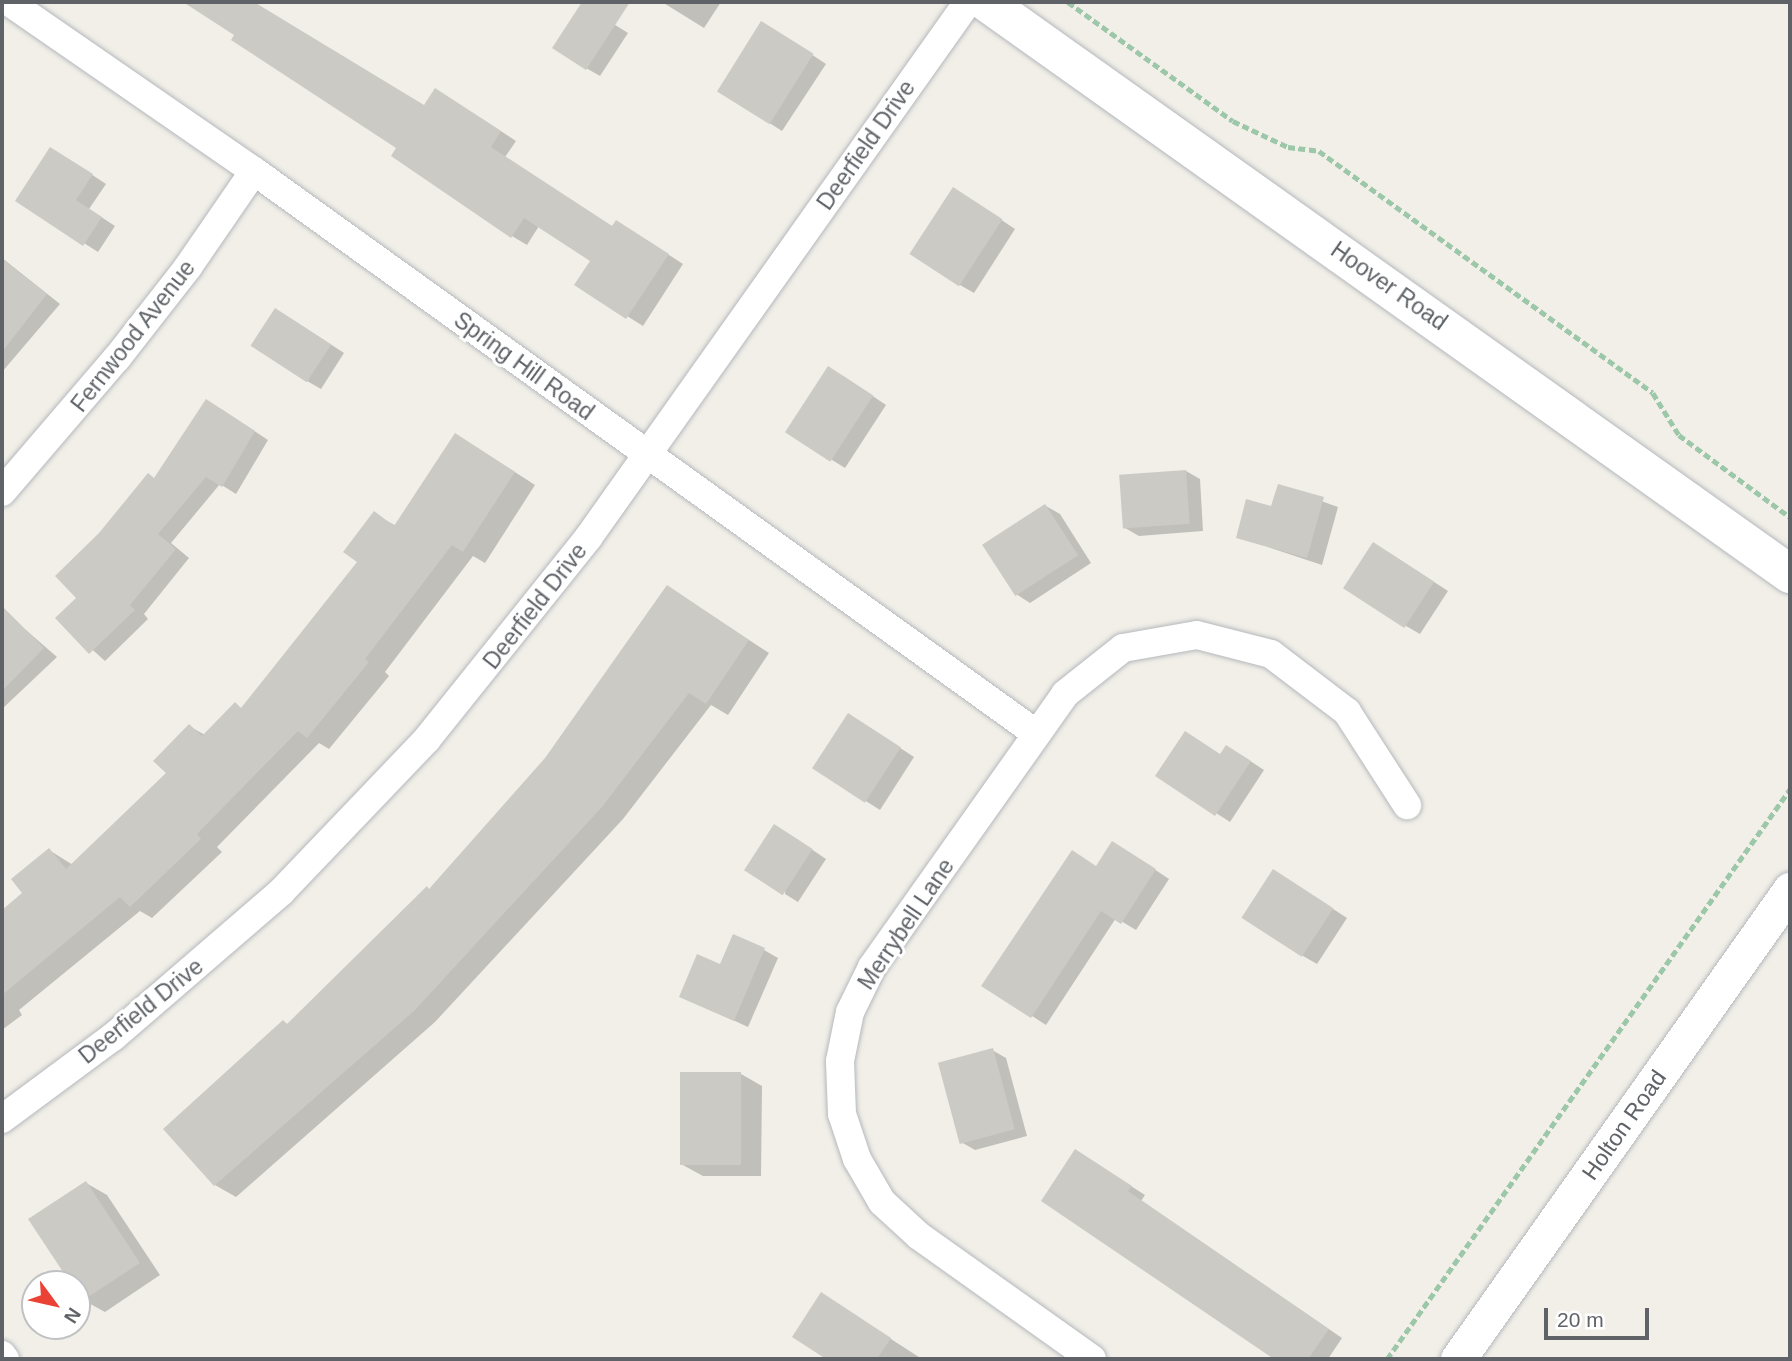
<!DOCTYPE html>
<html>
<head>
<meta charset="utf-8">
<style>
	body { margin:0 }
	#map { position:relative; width:1792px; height:1361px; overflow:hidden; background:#f1efe8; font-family:Arial,sans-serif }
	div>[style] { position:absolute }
	.shadow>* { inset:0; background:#0003 }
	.building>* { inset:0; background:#cccac5; transform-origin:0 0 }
	.path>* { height:4.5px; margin-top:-2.25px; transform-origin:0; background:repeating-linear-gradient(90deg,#9cc7a9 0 7px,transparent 0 10.5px) }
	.roads { filter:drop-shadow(0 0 2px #b5b8bc) drop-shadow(0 0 2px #b5b8bc) }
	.minor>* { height:28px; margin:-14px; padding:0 14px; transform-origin:14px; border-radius:14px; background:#fff }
	.tertiary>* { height:35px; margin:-17.5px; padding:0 17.5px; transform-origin:17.5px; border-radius:17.5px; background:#fff }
	.secondary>* { height:38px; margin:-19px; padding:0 19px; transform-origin:19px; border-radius:19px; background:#fff }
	span { translate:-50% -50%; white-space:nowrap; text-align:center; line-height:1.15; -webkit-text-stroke:6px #fff; paint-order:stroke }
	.street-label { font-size:23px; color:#5f6368 }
	.frame { position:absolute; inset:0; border:4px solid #5f6368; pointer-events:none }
	.north { position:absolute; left:21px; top:1270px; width:70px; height:70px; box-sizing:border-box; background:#fff; border:2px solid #bfc1c3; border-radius:50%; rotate:123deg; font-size:19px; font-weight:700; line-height:28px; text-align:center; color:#5f6368 }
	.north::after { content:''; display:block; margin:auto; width:24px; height:32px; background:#ea4335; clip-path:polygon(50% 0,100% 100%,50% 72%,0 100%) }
	.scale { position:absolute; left:1544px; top:1308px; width:105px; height:32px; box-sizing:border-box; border:4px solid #5f6368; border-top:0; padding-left:9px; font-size:21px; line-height:24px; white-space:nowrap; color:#5f6368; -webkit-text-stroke:5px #fff; paint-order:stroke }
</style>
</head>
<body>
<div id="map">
	<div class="shadow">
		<div style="clip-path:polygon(189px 2px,253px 2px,425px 107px,451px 99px,516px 141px,505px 157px,613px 227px,632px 231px,683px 264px,643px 326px,576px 284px,592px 260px,539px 226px,527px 245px,512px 236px,399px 148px)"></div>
		<div style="clip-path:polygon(662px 2px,721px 2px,704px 28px)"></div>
		<div style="clip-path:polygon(596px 13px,628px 33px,600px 76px,586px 68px)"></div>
		<div style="clip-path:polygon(776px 31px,826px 64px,782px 131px,718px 90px)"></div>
		<div style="clip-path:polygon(65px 157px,106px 184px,89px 209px,115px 226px,98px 252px,18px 201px)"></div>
		<div style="clip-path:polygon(967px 197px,1015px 229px,974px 293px,960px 285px)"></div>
		<div style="clip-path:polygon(2px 258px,60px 304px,2px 372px)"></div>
		<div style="clip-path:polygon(290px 318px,344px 353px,321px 389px,307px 381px)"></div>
		<div style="clip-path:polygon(843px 376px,886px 405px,845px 468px,787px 432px)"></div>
		<div style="clip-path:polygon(221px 409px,268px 440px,236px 494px,220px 484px,171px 543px,189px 558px,144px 614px,148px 619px,105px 661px,57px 618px,79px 598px,155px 479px)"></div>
		<div style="clip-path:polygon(476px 447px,535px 485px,485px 563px,473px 556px,385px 672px,389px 676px,329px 749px,319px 743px,217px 847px,222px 852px,152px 918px,140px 911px,19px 1010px,22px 1015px,2px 1030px,2px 912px,25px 893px,49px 850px,73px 865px,168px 773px,189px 726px,205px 735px,235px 704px,242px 709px,360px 562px,375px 514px,396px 526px)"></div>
		<div style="clip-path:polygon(1186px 471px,1200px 479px,1203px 531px,1139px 536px,1125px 528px)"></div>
		<div style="clip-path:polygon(1279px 486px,1338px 507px,1322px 565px,1238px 537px,1273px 508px)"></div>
		<div style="clip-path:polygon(1046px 506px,1060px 514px,1091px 563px,1030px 603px,1016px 594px)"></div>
		<div style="clip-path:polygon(1388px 552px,1448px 591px,1420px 634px,1406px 626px)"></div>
		<div style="clip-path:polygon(668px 587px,769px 653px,728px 715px,711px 705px,623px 819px,435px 1022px,236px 1197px,215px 1185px,284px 1022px,288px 1025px,430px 891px,546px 759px)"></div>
		<div style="clip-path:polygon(12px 618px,57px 657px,2px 709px,2px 629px)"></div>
		<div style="clip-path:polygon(862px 723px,914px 757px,880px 810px,814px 768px)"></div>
		<div style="clip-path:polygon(1221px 755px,1241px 755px,1264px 770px,1230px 822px,1157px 775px)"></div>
		<div style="clip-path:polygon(789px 834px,826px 859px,798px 902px,785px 894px)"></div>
		<div style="clip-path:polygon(1127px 851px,1169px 879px,1136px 930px,1116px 918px,1046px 1025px,984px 985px,1097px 867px)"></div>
		<div style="clip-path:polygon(1287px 879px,1347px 918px,1317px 964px,1303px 956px)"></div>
		<div style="clip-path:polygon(764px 950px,778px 958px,748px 1027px,681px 996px,721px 966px)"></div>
		<div style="clip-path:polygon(992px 1050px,1006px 1058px,1027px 1136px,975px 1150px,961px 1142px)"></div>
		<div style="clip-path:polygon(741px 1074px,762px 1086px,761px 1176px,703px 1176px,681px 1164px)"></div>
		<div style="clip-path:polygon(1090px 1160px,1145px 1195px,1141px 1201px,1342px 1338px,1328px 1359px,1277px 1359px,1044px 1201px)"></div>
		<div style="clip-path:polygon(86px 1183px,107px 1195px,160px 1275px,105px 1312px,83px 1300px,73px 1284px)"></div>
		<div style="clip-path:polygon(835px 1303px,922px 1359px,829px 1359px,794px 1336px)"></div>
	</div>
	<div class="building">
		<div style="clip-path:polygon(183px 2px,254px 2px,424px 105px,435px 88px,501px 131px,491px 147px,612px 226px,616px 220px,669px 254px,626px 319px,574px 285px,590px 261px,524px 218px,511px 238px,391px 156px,396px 148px,231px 40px,234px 35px)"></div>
		<div style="clip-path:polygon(582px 2px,630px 2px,586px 70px,552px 48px)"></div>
		<div style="left:761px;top:21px;width:62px;height:83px;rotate:32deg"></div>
		<div style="clip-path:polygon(50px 147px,93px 174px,76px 200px,102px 217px,83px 246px,15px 201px)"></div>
		<div style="left:953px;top:187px;width:59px;height:80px;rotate:33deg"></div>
		<div style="clip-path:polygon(2px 259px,47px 294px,2px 352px)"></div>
		<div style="left:275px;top:308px;width:67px;height:45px;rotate:33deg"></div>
		<div style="left:828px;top:366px;width:54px;height:79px;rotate:33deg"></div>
		<div style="clip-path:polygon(206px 399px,255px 431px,222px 487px,206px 477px,158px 534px,176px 549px,130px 605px,135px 610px,89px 654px,55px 618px,76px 598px,55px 576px,99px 533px,148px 473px,154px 478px)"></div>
		<div style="clip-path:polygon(455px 433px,515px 472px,463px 552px,452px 545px,365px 659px,369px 662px,307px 738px,298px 731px,197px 834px,201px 839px,130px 907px,120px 897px,2px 995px,2px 910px,22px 893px,11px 879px,49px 848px,66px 869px,166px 773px,153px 761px,189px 724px,202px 736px,235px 702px,241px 708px,357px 562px,343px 552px,374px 511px,394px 526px)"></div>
		<div style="left:1186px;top:470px;width:54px;height:67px;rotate:86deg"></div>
		<div style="clip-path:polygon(1278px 484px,1324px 497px,1307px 558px,1236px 538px,1246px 499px,1271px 506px)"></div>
		<div style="left:1045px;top:504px;width:61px;height:75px;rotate:57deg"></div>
		<div style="left:1373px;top:542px;width:73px;height:55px;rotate:33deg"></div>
		<div style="clip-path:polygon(667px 585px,749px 640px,706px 704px,689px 693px,602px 807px,414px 1011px,214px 1186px,163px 1129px,283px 1020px,287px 1024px,427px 886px,429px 889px,545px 758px)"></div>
		<div style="clip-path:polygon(2px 606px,44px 648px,2px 691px)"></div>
		<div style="left:848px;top:713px;width:63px;height:66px;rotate:33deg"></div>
		<div style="clip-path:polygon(1185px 731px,1220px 754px,1226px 745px,1251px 761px,1215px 816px,1155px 776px)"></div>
		<div style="left:774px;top:824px;width:46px;height:55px;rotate:33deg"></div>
		<div style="clip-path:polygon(1112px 841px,1156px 869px,1121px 924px,1101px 911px,1031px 1018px,981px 986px,1072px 850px,1096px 866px)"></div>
		<div style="left:1273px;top:869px;width:72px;height:58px;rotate:33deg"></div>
		<div style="clip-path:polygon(733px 934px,765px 948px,734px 1021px,679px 997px,697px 954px,720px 964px)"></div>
		<div style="left:993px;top:1048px;width:84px;height:57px;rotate:75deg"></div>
		<div style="left:680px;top:1072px;width:61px;height:93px"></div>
		<div style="clip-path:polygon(1075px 1149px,1132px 1186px,1128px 1191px,1329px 1329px,1308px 1359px,1274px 1359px,1041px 1201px)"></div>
		<div style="clip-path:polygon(86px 1181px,140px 1263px,82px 1301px,77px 1284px,71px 1284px,28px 1219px)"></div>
		<div style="clip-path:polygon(821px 1292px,891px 1338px,877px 1359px,826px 1359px,792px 1337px)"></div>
	</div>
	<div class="path">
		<div style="left:1068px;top:2px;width:203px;rotate:35.8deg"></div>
		<div style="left:1233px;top:121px;width:61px;rotate:25.3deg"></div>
		<div style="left:1288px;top:147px;width:31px;rotate:7deg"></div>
		<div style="left:1319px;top:151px;width:412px;rotate:35.9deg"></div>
		<div style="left:1653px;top:393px;width:49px;rotate:58.2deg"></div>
		<div style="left:1679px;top:435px;width:138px;rotate:36.5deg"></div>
		<div style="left:1387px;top:1359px;width:698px;rotate:-54.74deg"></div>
	</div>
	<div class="roads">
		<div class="minor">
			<div style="left:9px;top:2px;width:298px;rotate:34.6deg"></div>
			<div style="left:254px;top:171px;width:964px;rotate:35.72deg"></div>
			<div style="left:2px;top:492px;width:177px;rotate:-49.4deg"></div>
			<div style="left:117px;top:358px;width:115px;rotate:-52deg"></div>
			<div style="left:188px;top:267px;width:116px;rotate:-55.5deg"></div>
			<div style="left:2px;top:1119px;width:138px;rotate:-36.5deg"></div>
			<div style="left:113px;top:1037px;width:222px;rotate:-40.8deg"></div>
			<div style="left:281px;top:892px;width:211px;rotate:-46.3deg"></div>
			<div style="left:427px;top:739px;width:258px;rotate:-51.3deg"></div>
			<div style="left:588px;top:538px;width:657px;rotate:-54.67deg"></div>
			<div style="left:2px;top:1355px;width:5px;rotate:53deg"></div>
			<div style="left:1092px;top:1359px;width:212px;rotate:-144.6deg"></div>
			<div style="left:919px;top:1236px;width:50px;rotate:-137.4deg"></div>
			<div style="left:882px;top:1202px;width:50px;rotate:-120.2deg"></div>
			<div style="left:857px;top:1159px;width:47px;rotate:-108.4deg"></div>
			<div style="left:842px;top:1114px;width:53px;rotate:-92.2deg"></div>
			<div style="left:840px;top:1061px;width:50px;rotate:-78.5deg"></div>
			<div style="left:850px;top:1012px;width:50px;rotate:-63.9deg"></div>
			<div style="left:872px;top:967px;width:334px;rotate:-54.7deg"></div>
			<div style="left:1065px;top:694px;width:74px;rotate:-38.4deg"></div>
			<div style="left:1123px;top:648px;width:75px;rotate:-10deg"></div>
			<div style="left:1197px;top:635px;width:76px;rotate:14.4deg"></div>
			<div style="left:1271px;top:654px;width:96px;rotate:37.3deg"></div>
			<div style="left:1347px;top:712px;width:111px;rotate:57.2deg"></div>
		</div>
		<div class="tertiary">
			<div style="left:1458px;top:1359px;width:575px;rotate:-54.71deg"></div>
		</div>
		<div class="secondary">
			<div style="left:986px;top:2px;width:987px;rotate:35.43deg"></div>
		</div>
	</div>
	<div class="street-label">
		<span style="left:866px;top:145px;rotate:-55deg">Deerfield Drive</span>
		<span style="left:1389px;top:286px;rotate:35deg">Hoover Road</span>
		<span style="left:133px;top:336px;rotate:-52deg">Fernwood Avenue</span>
		<span style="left:524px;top:366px;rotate:36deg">Spring Hill Road</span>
		<span style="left:535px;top:606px;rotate:-52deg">Deerfield Drive</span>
		<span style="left:906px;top:924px;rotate:-56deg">Merrybell Lane</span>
		<span style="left:141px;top:1011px;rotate:-39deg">Deerfield Drive</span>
		<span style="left:1624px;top:1125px;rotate:-55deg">Holton Road</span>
	</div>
	<div class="frame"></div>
	<div class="north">N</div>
	<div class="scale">20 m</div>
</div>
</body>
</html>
